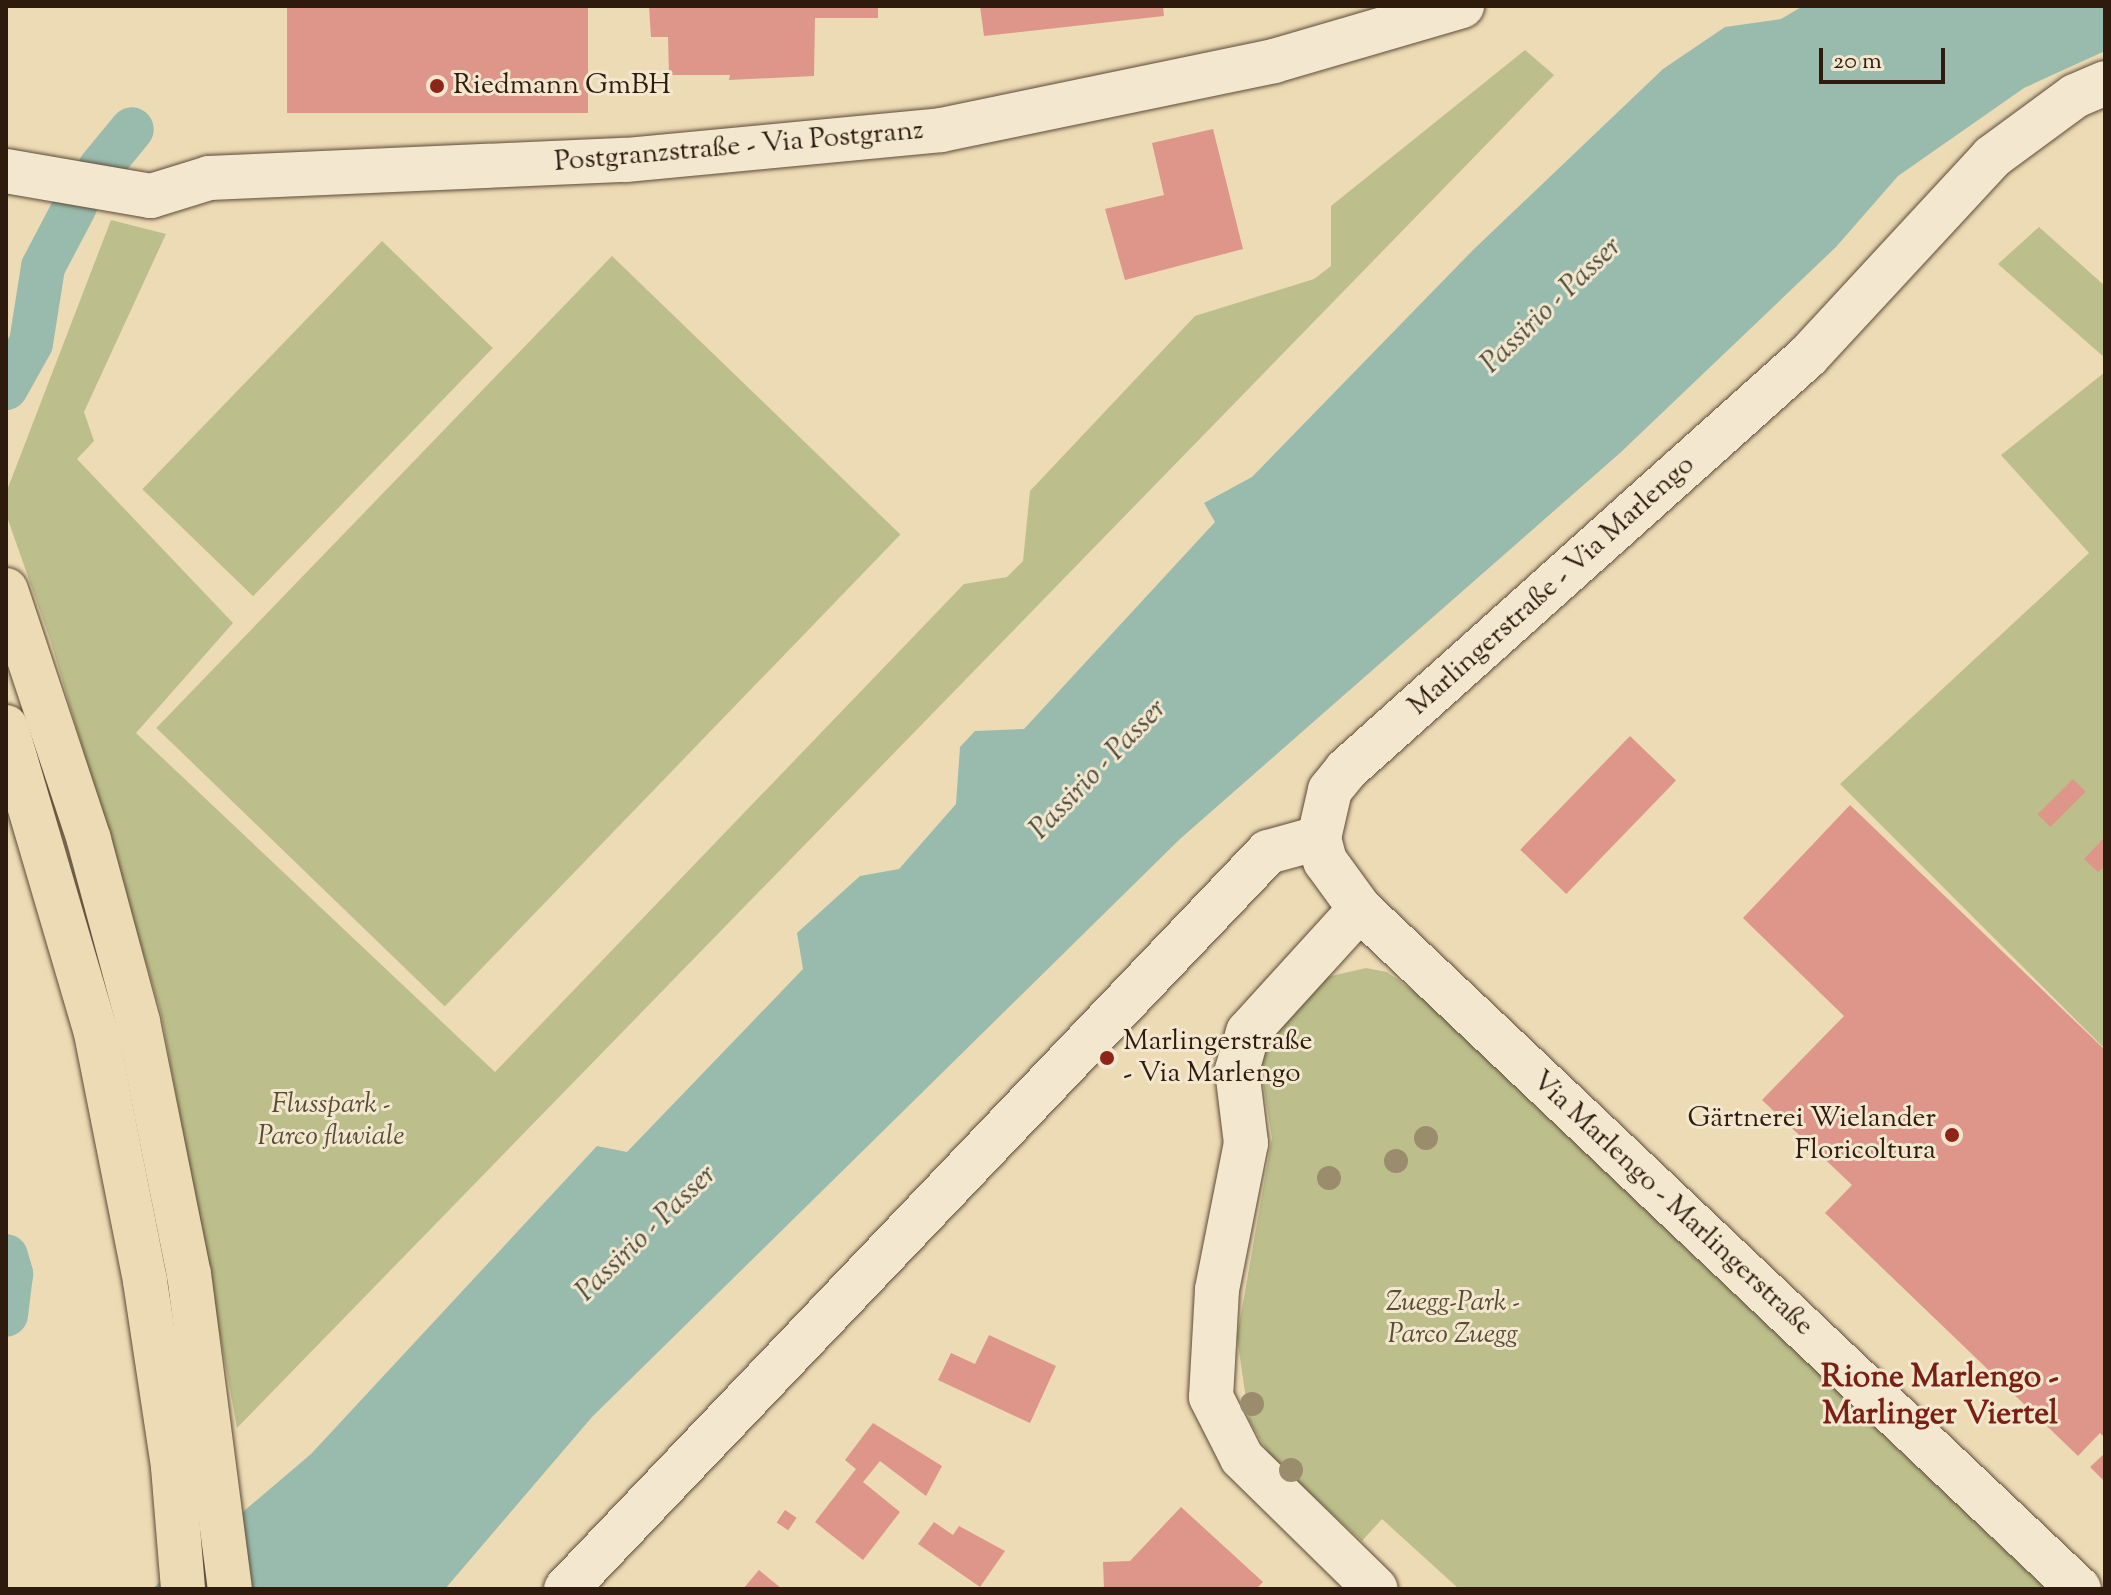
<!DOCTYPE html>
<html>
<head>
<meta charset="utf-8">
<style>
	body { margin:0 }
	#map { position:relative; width:2111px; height:1595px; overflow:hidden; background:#eddbb5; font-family:"Sorts Mill Goudy",serif }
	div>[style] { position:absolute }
	.green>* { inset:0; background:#bcbf8b; transform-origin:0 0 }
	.water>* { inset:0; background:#99bbad }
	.canal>* { height:44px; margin:-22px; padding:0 22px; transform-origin:22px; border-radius:22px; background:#99bbad }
	.building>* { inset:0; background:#dd9689; transform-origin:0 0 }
	.roads { filter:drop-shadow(0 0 2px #5e4b38) drop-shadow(0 0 2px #5e4b38) }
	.minor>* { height:44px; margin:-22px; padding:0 22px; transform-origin:22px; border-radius:22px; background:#f3e8cf }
	.tertiary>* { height:44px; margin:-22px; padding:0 22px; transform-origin:22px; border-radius:22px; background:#f3e8cf }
	.trunk>* { height:44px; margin:-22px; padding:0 22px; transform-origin:22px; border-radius:22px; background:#eddbb5 }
	.trees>* { width:24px; height:24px; margin:-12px; border-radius:50%; background:#9c8c6e }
	.dots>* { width:22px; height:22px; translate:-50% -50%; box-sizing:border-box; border:4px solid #f3e8cf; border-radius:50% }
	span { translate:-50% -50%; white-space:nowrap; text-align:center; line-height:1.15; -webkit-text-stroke:6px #f3e8cf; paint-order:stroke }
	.poi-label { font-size:28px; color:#2e1b0e }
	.left { translate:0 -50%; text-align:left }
	.right { translate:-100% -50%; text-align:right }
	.street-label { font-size:28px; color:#2e1b0e }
	.park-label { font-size:28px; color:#594c34; font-style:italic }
	.water-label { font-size:30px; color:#4e4b3e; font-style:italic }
	.quarter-label { font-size:32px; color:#7a1f14; font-weight:700 }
	.frame { position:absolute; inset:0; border:8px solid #2e1b0e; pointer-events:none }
	.scale { position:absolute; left:1819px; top:48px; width:126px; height:36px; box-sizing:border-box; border:4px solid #2e1b0e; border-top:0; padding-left:10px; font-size:24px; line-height:28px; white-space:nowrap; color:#2e1b0e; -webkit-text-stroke:6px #f3e8cf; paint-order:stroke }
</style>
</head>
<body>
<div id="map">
	<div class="green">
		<div style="clip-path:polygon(1525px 50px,1554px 75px,237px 1428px,161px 1013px,51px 642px,6px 514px,6px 493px,111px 220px,166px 234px,84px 412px,94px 441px,77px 459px,233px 623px,136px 733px,495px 1072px,964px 584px,1007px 577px,1023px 561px,1030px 491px,1195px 316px,1314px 279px,1331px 266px,1331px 206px)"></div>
		<div style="clip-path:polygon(2039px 227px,2105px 286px,2105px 358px,1998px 264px)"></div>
		<div style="left:382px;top:241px;width:154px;height:345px;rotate:44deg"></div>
		<div style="left:612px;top:256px;width:401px;height:656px;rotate:44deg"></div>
		<div style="clip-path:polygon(2105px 372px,2105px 1049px,1840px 784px,2089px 553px,2001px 455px)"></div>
		<div style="clip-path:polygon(1366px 968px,1387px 972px,1419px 995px,2046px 1589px,1459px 1589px,1382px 1519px,1362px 1541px,1272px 1459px,1249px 1420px,1237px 1337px,1272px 1138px,1261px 1070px,1268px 1041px,1318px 979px)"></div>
	</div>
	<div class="water">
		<div style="clip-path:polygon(1803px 6px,2105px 6px,2105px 51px,2024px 88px,1898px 176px,1836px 247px,1620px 453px,1180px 839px,592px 1417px,445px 1589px,152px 1589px,311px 1454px,597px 1146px,627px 1152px,803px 969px,797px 933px,860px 876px,899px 869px,956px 804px,960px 747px,975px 731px,1024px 729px,1215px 522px,1204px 503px,1252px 477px,1473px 250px,1663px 69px,1725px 27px,1781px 19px)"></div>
	</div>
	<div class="canal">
		<div style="left:100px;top:168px;width:50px;rotate:-50.6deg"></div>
		<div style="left:6px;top:388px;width:51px;rotate:-60.9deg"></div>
		<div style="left:31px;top:343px;width:77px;rotate:-81deg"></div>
		<div style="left:43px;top:267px;width:69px;rotate:-62.3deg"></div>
		<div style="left:6px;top:1256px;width:19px;rotate:74deg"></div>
		<div style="left:11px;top:1274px;width:41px;rotate:97deg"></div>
	</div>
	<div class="building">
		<div style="left:287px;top:6px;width:301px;height:107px"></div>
		<div style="clip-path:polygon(649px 6px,878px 6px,878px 18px,815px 18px,814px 76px,729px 80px,730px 75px,669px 75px,668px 37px,651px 37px)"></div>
		<div style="clip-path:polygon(980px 6px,1163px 6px,1164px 16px,984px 36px)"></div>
		<div style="clip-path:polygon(1213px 129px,1243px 249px,1125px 280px,1105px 209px,1164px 195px,1152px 143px)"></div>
		<div style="left:1630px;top:736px;width:64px;height:158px;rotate:44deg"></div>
		<div style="left:2073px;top:779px;width:18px;height:50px;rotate:45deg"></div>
		<div style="clip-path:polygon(1850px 805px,2105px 1050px,2105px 1438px,2100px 1433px,2078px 1456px,1825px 1213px,1852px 1185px,1762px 1100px,1844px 1016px,1743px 918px)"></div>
		<div style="clip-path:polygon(2105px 837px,2105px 866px,2098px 872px,2084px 859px)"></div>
		<div style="clip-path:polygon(989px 1335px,1056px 1366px,1030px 1423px,938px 1380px,951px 1353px,975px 1364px)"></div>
		<div style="clip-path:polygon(873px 1423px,942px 1466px,926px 1496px,880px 1461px,863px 1482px,900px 1512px,863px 1560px,815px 1522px,856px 1469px,845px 1460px)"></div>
		<div style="clip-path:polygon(2105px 1453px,2105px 1482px,2090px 1467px)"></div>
		<div style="clip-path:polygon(1181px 1507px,1263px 1582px,1256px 1589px,1104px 1589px,1103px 1562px,1130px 1561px)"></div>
		<div style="left:785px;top:1510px;width:14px;height:15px;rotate:34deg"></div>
		<div style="clip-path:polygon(934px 1522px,953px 1535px,959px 1526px,1005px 1551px,980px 1587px,918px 1544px)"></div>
		<div style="clip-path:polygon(759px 1570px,782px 1589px,743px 1589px)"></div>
	</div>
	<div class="roads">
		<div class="minor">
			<div style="left:6px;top:171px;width:147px;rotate:9.8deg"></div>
			<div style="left:151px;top:196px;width:61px;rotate:-17.2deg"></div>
			<div style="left:209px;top:178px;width:417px;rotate:-2.5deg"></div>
			<div style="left:626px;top:160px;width:316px;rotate:-5.4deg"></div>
			<div style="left:941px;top:130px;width:340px;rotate:-11.7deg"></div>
			<div style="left:1274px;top:61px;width:196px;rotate:-16.3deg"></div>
			<div style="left:1360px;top:909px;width:166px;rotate:132.3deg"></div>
			<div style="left:1248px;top:1032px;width:40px;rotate:106deg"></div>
			<div style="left:1237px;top:1070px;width:74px;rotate:83deg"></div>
			<div style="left:1246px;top:1143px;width:150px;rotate:101.2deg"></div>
			<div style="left:1217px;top:1290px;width:107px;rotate:93.2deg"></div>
			<div style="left:1211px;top:1397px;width:68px;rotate:63.1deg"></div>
			<div style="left:1242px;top:1458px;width:187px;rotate:44.4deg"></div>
			<div style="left:566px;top:1589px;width:1018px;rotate:-46.39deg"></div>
			<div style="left:1268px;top:852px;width:53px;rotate:-15.4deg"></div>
		</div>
		<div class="tertiary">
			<div style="left:2079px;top:1589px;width:990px;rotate:-136.6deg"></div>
			<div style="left:1360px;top:909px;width:59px;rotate:-126.1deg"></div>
			<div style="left:1325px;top:861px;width:24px;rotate:-105deg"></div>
			<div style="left:1319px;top:838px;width:49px;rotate:-77.1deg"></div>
			<div style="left:1330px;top:790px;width:26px;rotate:-51deg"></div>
			<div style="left:1346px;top:770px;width:620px;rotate:-41.86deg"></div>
			<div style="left:1808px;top:356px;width:271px;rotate:-47.2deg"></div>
			<div style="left:1992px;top:157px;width:103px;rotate:-36.3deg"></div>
			<div style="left:2075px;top:96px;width:33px;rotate:-23deg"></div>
		</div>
		<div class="trunk">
			<div style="left:6px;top:590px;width:263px;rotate:71.6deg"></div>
			<div style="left:89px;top:840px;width:188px;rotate:74.9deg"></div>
			<div style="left:138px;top:1022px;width:257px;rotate:78.6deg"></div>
			<div style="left:189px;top:1274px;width:318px;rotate:82.6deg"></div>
			<div style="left:6px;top:727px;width:319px;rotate:73.6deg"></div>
			<div style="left:96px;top:1033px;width:253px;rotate:78.8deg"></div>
			<div style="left:145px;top:1281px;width:188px;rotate:81.4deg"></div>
			<div style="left:173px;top:1467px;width:122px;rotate:85.3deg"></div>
		</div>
	</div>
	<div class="trees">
		<div style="left:1426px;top:1138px"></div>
		<div style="left:1396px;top:1161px"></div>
		<div style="left:1329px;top:1178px"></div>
		<div style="left:1252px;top:1404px"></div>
		<div style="left:1291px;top:1470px"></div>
	</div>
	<div class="dots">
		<div style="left:437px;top:86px;background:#8f2418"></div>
		<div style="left:1107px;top:1058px;background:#8f2418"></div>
		<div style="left:1952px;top:1135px;background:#8f2418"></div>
	</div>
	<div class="poi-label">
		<span class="left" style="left:453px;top:86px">Riedmann GmBH</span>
		<span class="left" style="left:1123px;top:1058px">Marlingerstraße<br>- Via Marlengo</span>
		<span class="right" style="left:1936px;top:1135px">Gärtnerei Wielander<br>Floricoltura</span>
	</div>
	<div class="street-label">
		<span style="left:739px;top:147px;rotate:-5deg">Postgranzstraße - Via Postgranz</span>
		<span style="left:1552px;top:586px;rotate:-42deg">Marlingerstraße - Via Marlengo</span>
		<span style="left:1672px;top:1204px;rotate:43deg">Via Marlengo - Marlingerstraße</span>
	</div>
	<div class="park-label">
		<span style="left:331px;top:1121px">Flusspark -<br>Parco fluviale</span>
		<span style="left:1453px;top:1319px">Zuegg-Park -<br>Parco Zuegg</span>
	</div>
	<div class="water-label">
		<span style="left:1552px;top:306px;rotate:-44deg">Passirio - Passer</span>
		<span style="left:1099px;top:770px;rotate:-46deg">Passirio - Passer</span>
		<span style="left:647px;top:1234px;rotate:-44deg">Passirio - Passer</span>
	</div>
	<div class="quarter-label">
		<span style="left:1940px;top:1397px">Rione Marlengo -<br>Marlinger Viertel</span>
	</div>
	<div class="frame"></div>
	<div class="scale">20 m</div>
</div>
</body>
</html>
